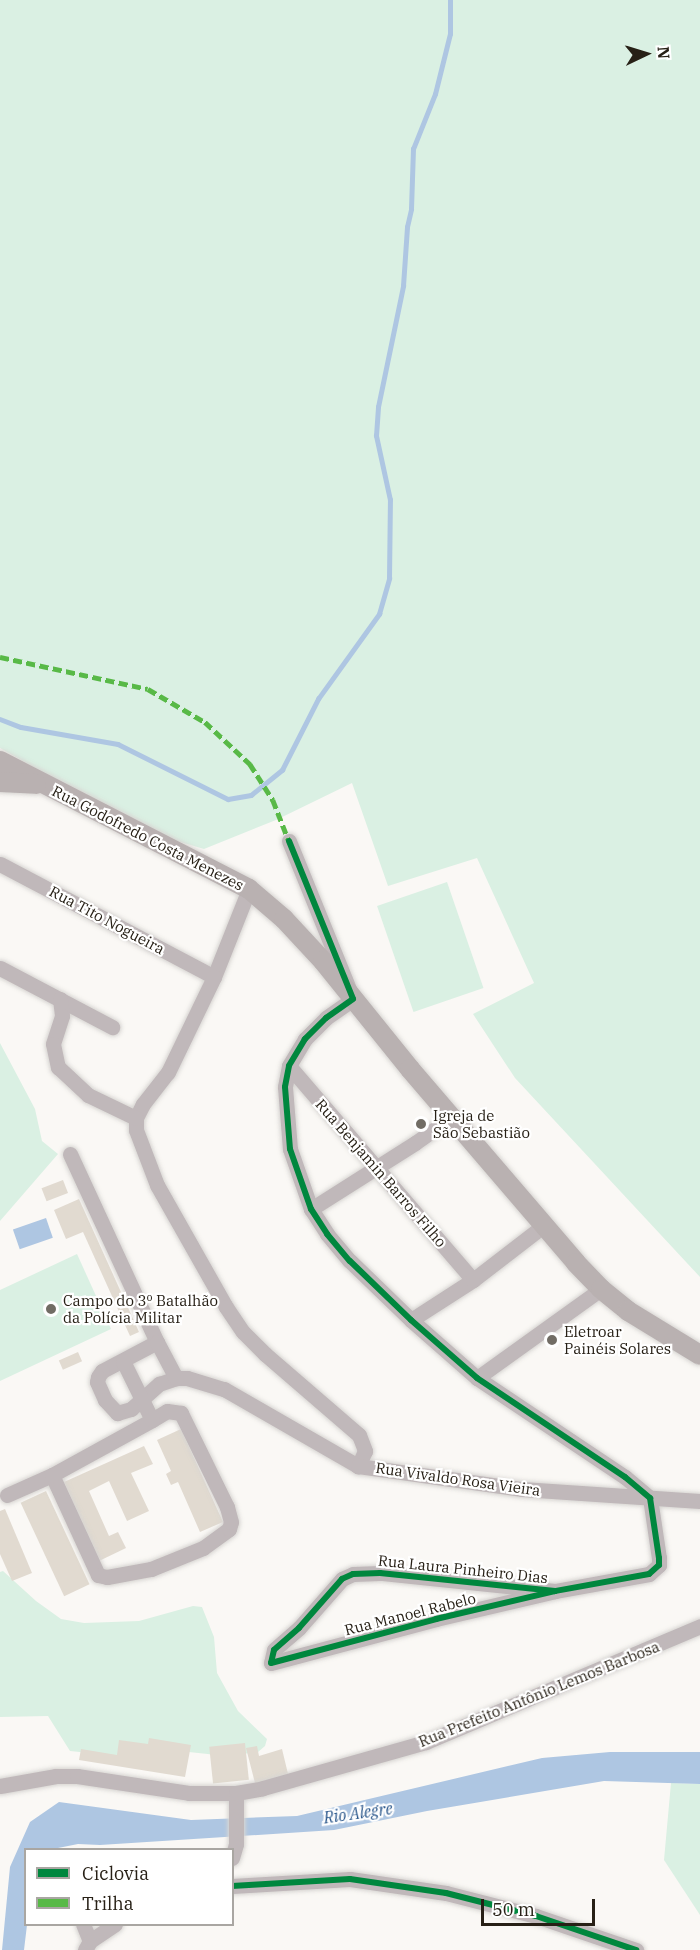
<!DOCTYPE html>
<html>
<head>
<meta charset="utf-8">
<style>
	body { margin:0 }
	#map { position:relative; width:700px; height:1950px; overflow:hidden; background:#faf8f5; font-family:"IBM Plex Serif",serif }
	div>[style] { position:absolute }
	.green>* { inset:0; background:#daf0e3; transform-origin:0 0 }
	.water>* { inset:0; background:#aec6e2; transform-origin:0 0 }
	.stream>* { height:4.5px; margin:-2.25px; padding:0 2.25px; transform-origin:2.25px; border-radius:2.25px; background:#aec6e2 }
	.building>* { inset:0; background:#e1dad0; transform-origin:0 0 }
	.roads { filter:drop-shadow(0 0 2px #d7d5d2) drop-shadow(0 0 2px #d7d5d2) }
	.minor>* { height:15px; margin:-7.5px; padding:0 7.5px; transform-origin:7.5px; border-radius:7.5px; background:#c0b8ba }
	.major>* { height:20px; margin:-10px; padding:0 10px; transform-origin:10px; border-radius:10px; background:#b9b1b1 }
	.quiet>* { height:4.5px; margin-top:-2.25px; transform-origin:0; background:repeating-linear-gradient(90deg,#58b947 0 9px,transparent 0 13.5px) }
	.cycleway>* { height:6px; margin:-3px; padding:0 3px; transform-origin:3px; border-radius:3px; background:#00873e }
	.dots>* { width:16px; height:16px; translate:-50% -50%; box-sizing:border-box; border:3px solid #fff; border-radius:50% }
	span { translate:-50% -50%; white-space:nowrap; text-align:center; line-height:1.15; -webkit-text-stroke:4.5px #fff; paint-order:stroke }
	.street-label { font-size:15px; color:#272016 }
	.poi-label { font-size:15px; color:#272016 }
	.left { translate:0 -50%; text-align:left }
	.water-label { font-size:16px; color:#245288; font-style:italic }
	.legend { position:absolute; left:24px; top:1848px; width:210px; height:78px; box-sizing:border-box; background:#fff; border:2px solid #a9a6a2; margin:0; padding:8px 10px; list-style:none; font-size:18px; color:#272016 }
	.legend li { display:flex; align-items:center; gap:12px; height:30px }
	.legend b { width:30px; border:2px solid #a9a6a2 }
	.north { position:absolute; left:616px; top:24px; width:60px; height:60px; -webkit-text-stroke:4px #fff; paint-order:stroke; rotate:86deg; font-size:16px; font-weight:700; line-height:24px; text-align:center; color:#272016 }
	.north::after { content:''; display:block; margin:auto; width:21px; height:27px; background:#272016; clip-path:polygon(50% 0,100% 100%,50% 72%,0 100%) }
	.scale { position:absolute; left:481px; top:1899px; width:114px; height:27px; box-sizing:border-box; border:3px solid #272016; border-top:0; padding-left:8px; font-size:18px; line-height:21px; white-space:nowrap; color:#272016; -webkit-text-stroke:4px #fff; paint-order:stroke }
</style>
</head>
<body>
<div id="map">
	<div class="green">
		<div style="clip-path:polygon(0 0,700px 0,700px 1277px,515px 1078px,473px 1014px,534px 983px,477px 858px,388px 886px,352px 783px,276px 820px,204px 849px,150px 833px,0 748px)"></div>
		<div style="left:447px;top:882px;width:112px;height:74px;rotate:71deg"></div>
		<div style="clip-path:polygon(0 1043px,35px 1109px,42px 1141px,58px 1154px,0 1221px,0 1266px)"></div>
		<div style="clip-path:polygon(77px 1254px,111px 1329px,0 1381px,0 1290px)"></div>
		<div style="clip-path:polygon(3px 1571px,36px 1601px,61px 1619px,84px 1623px,139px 1621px,193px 1606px,202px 1607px,214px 1637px,217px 1673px,238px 1711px,267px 1739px,265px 1746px,258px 1752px,226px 1756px,189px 1752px,147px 1759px,70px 1751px,48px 1716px,0 1717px,0 1572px)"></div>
		<div style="clip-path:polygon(671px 1783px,700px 1784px,700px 1915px,664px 1860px)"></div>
	</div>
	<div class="water">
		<div style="left:46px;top:1218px;width:21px;height:35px;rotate:71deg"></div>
		<div style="clip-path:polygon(610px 1752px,700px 1752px,700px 1784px,604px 1781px,427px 1811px,334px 1830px,100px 1845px,78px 1844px,53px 1849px,26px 1850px,27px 1925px,24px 1950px,2px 1950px,10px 1867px,30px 1822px,59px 1802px,191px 1820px,297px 1816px,542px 1758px)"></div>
	</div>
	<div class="stream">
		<div style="left:0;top:719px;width:22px;rotate:21deg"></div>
		<div style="left:21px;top:727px;width:98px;rotate:9.9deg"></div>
		<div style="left:118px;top:744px;width:123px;rotate:26.6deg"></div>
		<div style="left:228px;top:799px;width:23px;rotate:-10deg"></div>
		<div style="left:251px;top:795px;width:40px;rotate:-39deg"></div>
		<div style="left:282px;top:770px;width:80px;rotate:-63.1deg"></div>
		<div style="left:318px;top:699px;width:105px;rotate:-54.3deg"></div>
		<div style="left:379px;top:614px;width:37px;rotate:-74deg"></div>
		<div style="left:389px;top:578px;width:78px;rotate:-89.3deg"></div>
		<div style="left:390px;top:500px;width:66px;rotate:-102.3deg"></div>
		<div style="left:376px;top:436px;width:29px;rotate:-86deg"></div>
		<div style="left:378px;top:407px;width:124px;rotate:-78.3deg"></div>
		<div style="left:403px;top:286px;width:59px;rotate:-86.1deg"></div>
		<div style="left:407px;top:227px;width:18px;rotate:-77deg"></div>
		<div style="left:411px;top:209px;width:60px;rotate:-88.1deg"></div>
		<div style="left:413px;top:149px;width:59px;rotate:-68.2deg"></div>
		<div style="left:435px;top:94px;width:62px;rotate:-76deg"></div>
		<div style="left:450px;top:34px;width:34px;rotate:-90deg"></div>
	</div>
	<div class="building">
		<div style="left:63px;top:1180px;width:14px;height:23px;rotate:69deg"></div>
		<div style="clip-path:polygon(79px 1199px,139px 1332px,130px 1336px,83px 1232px,66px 1239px,54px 1210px)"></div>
		<div style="left:78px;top:1352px;width:10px;height:21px;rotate:66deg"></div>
		<div style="clip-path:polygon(181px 1429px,223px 1522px,200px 1532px,178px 1482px,171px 1485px,166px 1474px,171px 1471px,157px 1440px)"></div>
		<div style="clip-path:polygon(144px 1446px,153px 1464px,131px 1473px,149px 1511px,127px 1521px,109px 1481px,89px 1491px,109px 1536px,118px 1532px,126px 1548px,99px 1561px,64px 1482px)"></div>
		<div style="left:46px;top:1491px;width:103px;height:28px;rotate:65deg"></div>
		<div style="clip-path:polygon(5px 1509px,32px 1573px,12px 1581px,0 1554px,0 1511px)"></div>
		<div style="clip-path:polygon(149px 1738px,191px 1745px,185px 1777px,79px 1760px,81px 1749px,117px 1755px,119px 1740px,148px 1744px)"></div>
		<div style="left:245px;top:1743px;width:37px;height:36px;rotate:84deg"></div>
		<div style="clip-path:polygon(257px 1746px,259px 1756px,282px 1749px,289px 1778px,255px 1783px,246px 1748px)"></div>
	</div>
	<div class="roads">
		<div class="minor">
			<div style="left:289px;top:841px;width:170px;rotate:67.9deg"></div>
			<div style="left:353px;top:999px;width:33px;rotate:145deg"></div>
			<div style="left:326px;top:1018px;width:30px;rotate:135deg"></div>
			<div style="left:305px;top:1039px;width:31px;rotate:121deg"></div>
			<div style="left:289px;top:1066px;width:21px;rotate:101deg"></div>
			<div style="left:285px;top:1087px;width:62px;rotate:85.4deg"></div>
			<div style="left:290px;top:1149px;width:64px;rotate:70.7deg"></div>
			<div style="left:311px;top:1209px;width:30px;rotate:57deg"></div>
			<div style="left:327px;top:1234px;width:35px;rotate:50deg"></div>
			<div style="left:350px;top:1261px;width:85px;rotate:44deg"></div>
			<div style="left:411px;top:1320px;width:88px;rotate:41.3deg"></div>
			<div style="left:477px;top:1378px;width:178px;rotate:33.8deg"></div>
			<div style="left:625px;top:1477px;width:33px;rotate:40deg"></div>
			<div style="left:650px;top:1498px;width:61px;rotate:81.5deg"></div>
			<div style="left:659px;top:1558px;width:7px;rotate:90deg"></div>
			<div style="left:659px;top:1565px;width:13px;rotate:138deg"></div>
			<div style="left:649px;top:1574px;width:96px;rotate:169.7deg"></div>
			<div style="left:555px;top:1591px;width:176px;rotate:-174.1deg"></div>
			<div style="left:380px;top:1573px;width:27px;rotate:178deg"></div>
			<div style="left:353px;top:1574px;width:12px;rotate:156deg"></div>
			<div style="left:342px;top:1579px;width:65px;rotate:131.3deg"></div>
			<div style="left:299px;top:1628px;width:33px;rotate:139deg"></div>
			<div style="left:274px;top:1650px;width:13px;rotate:103deg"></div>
			<div style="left:271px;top:1663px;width:171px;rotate:-14.9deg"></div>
			<div style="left:436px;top:1619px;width:122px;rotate:-13.2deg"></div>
			<div style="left:0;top:864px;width:242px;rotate:27.8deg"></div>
			<div style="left:249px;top:889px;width:95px;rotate:111.7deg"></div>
			<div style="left:214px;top:977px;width:106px;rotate:115.8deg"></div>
			<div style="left:168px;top:1072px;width:41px;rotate:128deg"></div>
			<div style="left:143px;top:1104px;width:16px;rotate:117deg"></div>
			<div style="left:136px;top:1118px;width:12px;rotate:90deg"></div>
			<div style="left:136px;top:1130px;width:59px;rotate:69.1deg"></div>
			<div style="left:157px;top:1185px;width:140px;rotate:60.5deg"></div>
			<div style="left:226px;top:1307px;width:30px;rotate:56deg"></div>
			<div style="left:243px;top:1332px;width:31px;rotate:45deg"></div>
			<div style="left:265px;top:1354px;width:124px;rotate:40.8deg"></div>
			<div style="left:359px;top:1435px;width:17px;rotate:69deg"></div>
			<div style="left:365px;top:1451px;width:17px;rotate:115deg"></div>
			<div style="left:0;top:968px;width:127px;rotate:27.8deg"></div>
			<div style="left:60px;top:999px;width:17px;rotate:83deg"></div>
			<div style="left:62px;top:1016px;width:29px;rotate:108deg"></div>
			<div style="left:53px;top:1044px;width:24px;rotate:78deg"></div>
			<div style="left:58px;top:1067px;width:41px;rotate:43deg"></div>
			<div style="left:88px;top:1095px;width:53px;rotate:25.6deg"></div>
			<div style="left:289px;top:1066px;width:282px;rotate:49.3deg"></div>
			<div style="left:70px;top:1154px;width:207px;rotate:65.2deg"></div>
			<div style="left:157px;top:1342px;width:62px;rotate:152.2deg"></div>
			<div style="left:102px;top:1371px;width:7px;rotate:124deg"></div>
			<div style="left:98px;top:1377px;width:5px;rotate:101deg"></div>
			<div style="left:97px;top:1382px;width:20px;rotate:66deg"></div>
			<div style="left:105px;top:1400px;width:18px;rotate:47deg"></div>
			<div style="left:117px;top:1413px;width:15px;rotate:-16deg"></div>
			<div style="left:131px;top:1409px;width:38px;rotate:-42deg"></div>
			<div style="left:159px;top:1384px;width:18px;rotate:-19deg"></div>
			<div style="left:176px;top:1378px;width:11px"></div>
			<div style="left:187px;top:1378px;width:39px;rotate:17deg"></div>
			<div style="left:224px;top:1389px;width:155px;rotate:29.9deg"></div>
			<div style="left:358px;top:1466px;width:166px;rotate:8deg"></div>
			<div style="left:522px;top:1489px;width:178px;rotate:3.9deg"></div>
			<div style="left:311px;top:1209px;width:123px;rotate:-32.4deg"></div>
			<div style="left:415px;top:1143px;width:47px;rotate:-35.4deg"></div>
			<div style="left:411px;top:1320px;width:74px;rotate:-32.8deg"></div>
			<div style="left:473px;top:1280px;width:88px;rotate:-37.6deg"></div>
			<div style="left:157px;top:1342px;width:41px;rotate:62.2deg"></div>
			<div style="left:477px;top:1378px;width:153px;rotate:-35.7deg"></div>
			<div style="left:52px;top:1475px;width:110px;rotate:65.3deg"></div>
			<div style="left:98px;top:1575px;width:9px;rotate:13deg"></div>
			<div style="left:107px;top:1577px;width:45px;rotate:-10.3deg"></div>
			<div style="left:151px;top:1569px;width:56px;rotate:-22deg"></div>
			<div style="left:203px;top:1548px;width:32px;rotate:-36deg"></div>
			<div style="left:229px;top:1529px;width:7px;rotate:-74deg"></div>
			<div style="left:231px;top:1522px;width:16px;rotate:-105deg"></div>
			<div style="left:227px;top:1507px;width:105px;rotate:-116.1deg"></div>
			<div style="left:181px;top:1413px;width:14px;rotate:-172deg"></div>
			<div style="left:167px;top:1411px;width:17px;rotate:149deg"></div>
			<div style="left:7px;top:1495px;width:49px;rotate:-24deg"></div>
			<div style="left:52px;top:1475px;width:114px;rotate:-28.8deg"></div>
			<div style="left:152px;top:1420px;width:66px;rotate:-116.2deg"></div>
			<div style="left:0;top:1786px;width:57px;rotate:-10.1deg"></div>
			<div style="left:56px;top:1776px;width:21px"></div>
			<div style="left:77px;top:1776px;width:113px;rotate:8.6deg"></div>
			<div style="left:189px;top:1793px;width:47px"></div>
			<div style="left:232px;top:1858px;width:15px;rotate:-74deg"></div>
			<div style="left:236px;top:1844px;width:51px;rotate:-90deg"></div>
			<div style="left:236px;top:1793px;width:27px;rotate:-10deg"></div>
			<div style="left:263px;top:1788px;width:169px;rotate:-15.8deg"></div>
			<div style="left:426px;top:1742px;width:298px;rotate:-22.9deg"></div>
			<div style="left:232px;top:1886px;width:118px;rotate:-3.4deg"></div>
			<div style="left:350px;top:1879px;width:97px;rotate:8.3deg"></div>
			<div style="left:446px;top:1893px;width:93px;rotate:14.3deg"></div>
			<div style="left:536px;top:1916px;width:106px;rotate:18.8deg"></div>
			<div style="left:83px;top:1924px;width:18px;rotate:68deg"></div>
			<div style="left:85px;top:1950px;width:10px;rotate:-61deg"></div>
			<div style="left:90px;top:1941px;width:30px;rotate:-34deg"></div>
		</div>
		<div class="major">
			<div style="left:0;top:761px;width:280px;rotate:27.2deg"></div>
			<div style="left:249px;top:889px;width:46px;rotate:40.6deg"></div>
			<div style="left:284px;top:919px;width:57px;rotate:47.1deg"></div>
			<div style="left:323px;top:961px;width:139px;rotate:51.1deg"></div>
			<div style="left:410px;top:1069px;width:255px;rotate:49.4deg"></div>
			<div style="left:576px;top:1263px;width:36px;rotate:46deg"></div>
			<div style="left:601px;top:1289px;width:35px;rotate:39deg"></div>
			<div style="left:628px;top:1311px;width:84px;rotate:31.4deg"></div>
			<div style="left:0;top:782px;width:36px;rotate:3deg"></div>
		</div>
	</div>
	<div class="quiet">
		<div style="left:0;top:657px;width:151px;rotate:12.2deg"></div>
		<div style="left:148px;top:689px;width:66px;rotate:30.1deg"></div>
		<div style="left:205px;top:722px;width:62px;rotate:43deg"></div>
		<div style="left:250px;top:764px;width:43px;rotate:57.4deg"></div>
		<div style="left:273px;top:800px;width:44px;rotate:68.7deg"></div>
	</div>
	<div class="cycleway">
		<div style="left:289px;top:841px;width:170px;rotate:67.9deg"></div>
		<div style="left:353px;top:999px;width:33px;rotate:145deg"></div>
		<div style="left:326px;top:1018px;width:30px;rotate:135deg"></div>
		<div style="left:305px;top:1039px;width:31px;rotate:121deg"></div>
		<div style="left:289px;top:1066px;width:21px;rotate:101deg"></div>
		<div style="left:285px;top:1087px;width:62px;rotate:85.4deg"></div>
		<div style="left:290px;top:1149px;width:64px;rotate:70.7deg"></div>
		<div style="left:311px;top:1209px;width:30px;rotate:57deg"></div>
		<div style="left:327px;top:1234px;width:35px;rotate:50deg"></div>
		<div style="left:350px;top:1261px;width:85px;rotate:44deg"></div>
		<div style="left:411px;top:1320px;width:88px;rotate:41.3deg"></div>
		<div style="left:477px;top:1378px;width:178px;rotate:33.8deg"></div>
		<div style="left:625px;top:1477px;width:33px;rotate:40deg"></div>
		<div style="left:650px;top:1498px;width:61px;rotate:81.5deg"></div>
		<div style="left:659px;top:1558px;width:7px;rotate:90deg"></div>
		<div style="left:659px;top:1565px;width:13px;rotate:138deg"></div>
		<div style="left:649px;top:1574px;width:96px;rotate:169.7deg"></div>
		<div style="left:555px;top:1591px;width:176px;rotate:-174.1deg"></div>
		<div style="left:380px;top:1573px;width:27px;rotate:178deg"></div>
		<div style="left:353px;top:1574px;width:12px;rotate:156deg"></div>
		<div style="left:342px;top:1579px;width:65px;rotate:131.3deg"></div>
		<div style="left:299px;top:1628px;width:33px;rotate:139deg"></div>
		<div style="left:274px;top:1650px;width:13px;rotate:103deg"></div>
		<div style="left:271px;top:1663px;width:171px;rotate:-14.9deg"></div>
		<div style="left:436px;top:1619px;width:122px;rotate:-13.2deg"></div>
		<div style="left:232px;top:1886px;width:118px;rotate:-3.4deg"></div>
		<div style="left:350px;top:1879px;width:97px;rotate:8.3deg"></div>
		<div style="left:446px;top:1893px;width:93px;rotate:14.3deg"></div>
		<div style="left:536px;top:1916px;width:106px;rotate:18.8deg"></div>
	</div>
	<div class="dots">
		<div style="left:421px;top:1124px;background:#716c64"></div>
		<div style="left:51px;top:1309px;background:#716c64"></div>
		<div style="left:552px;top:1340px;background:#716c64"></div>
	</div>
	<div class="street-label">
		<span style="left:148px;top:838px;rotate:27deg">Rua Godofredo Costa Menezes</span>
		<span style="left:107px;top:920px;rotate:28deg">Rua Tito Nogueira</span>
		<span style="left:381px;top:1173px;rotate:49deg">Rua Benjamin Barros Filho</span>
		<span style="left:458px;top:1479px;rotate:8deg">Rua Vivaldo Rosa Vieira</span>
		<span style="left:463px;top:1569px;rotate:6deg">Rua Laura Pinheiro Dias</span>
		<span style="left:410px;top:1614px;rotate:-14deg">Rua Manoel Rabelo</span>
		<span style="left:539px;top:1694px;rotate:-22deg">Rua Prefeito Antônio Lemos Barbosa</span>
	</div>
	<div class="poi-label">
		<span class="left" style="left:433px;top:1124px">Igreja de<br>São Sebastião</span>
		<span class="left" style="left:63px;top:1309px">Campo do 3º Batalhão<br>da Polícia Militar</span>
		<span class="left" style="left:564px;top:1340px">Eletroar<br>Painéis Solares</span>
	</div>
	<div class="water-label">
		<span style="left:358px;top:1813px;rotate:-8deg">Rio Alegre</span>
	</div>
	<ul class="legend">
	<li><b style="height:8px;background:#00873e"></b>Ciclovia</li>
	<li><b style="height:8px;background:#58b947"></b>Trilha</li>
	</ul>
	<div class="north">N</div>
	<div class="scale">50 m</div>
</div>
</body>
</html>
